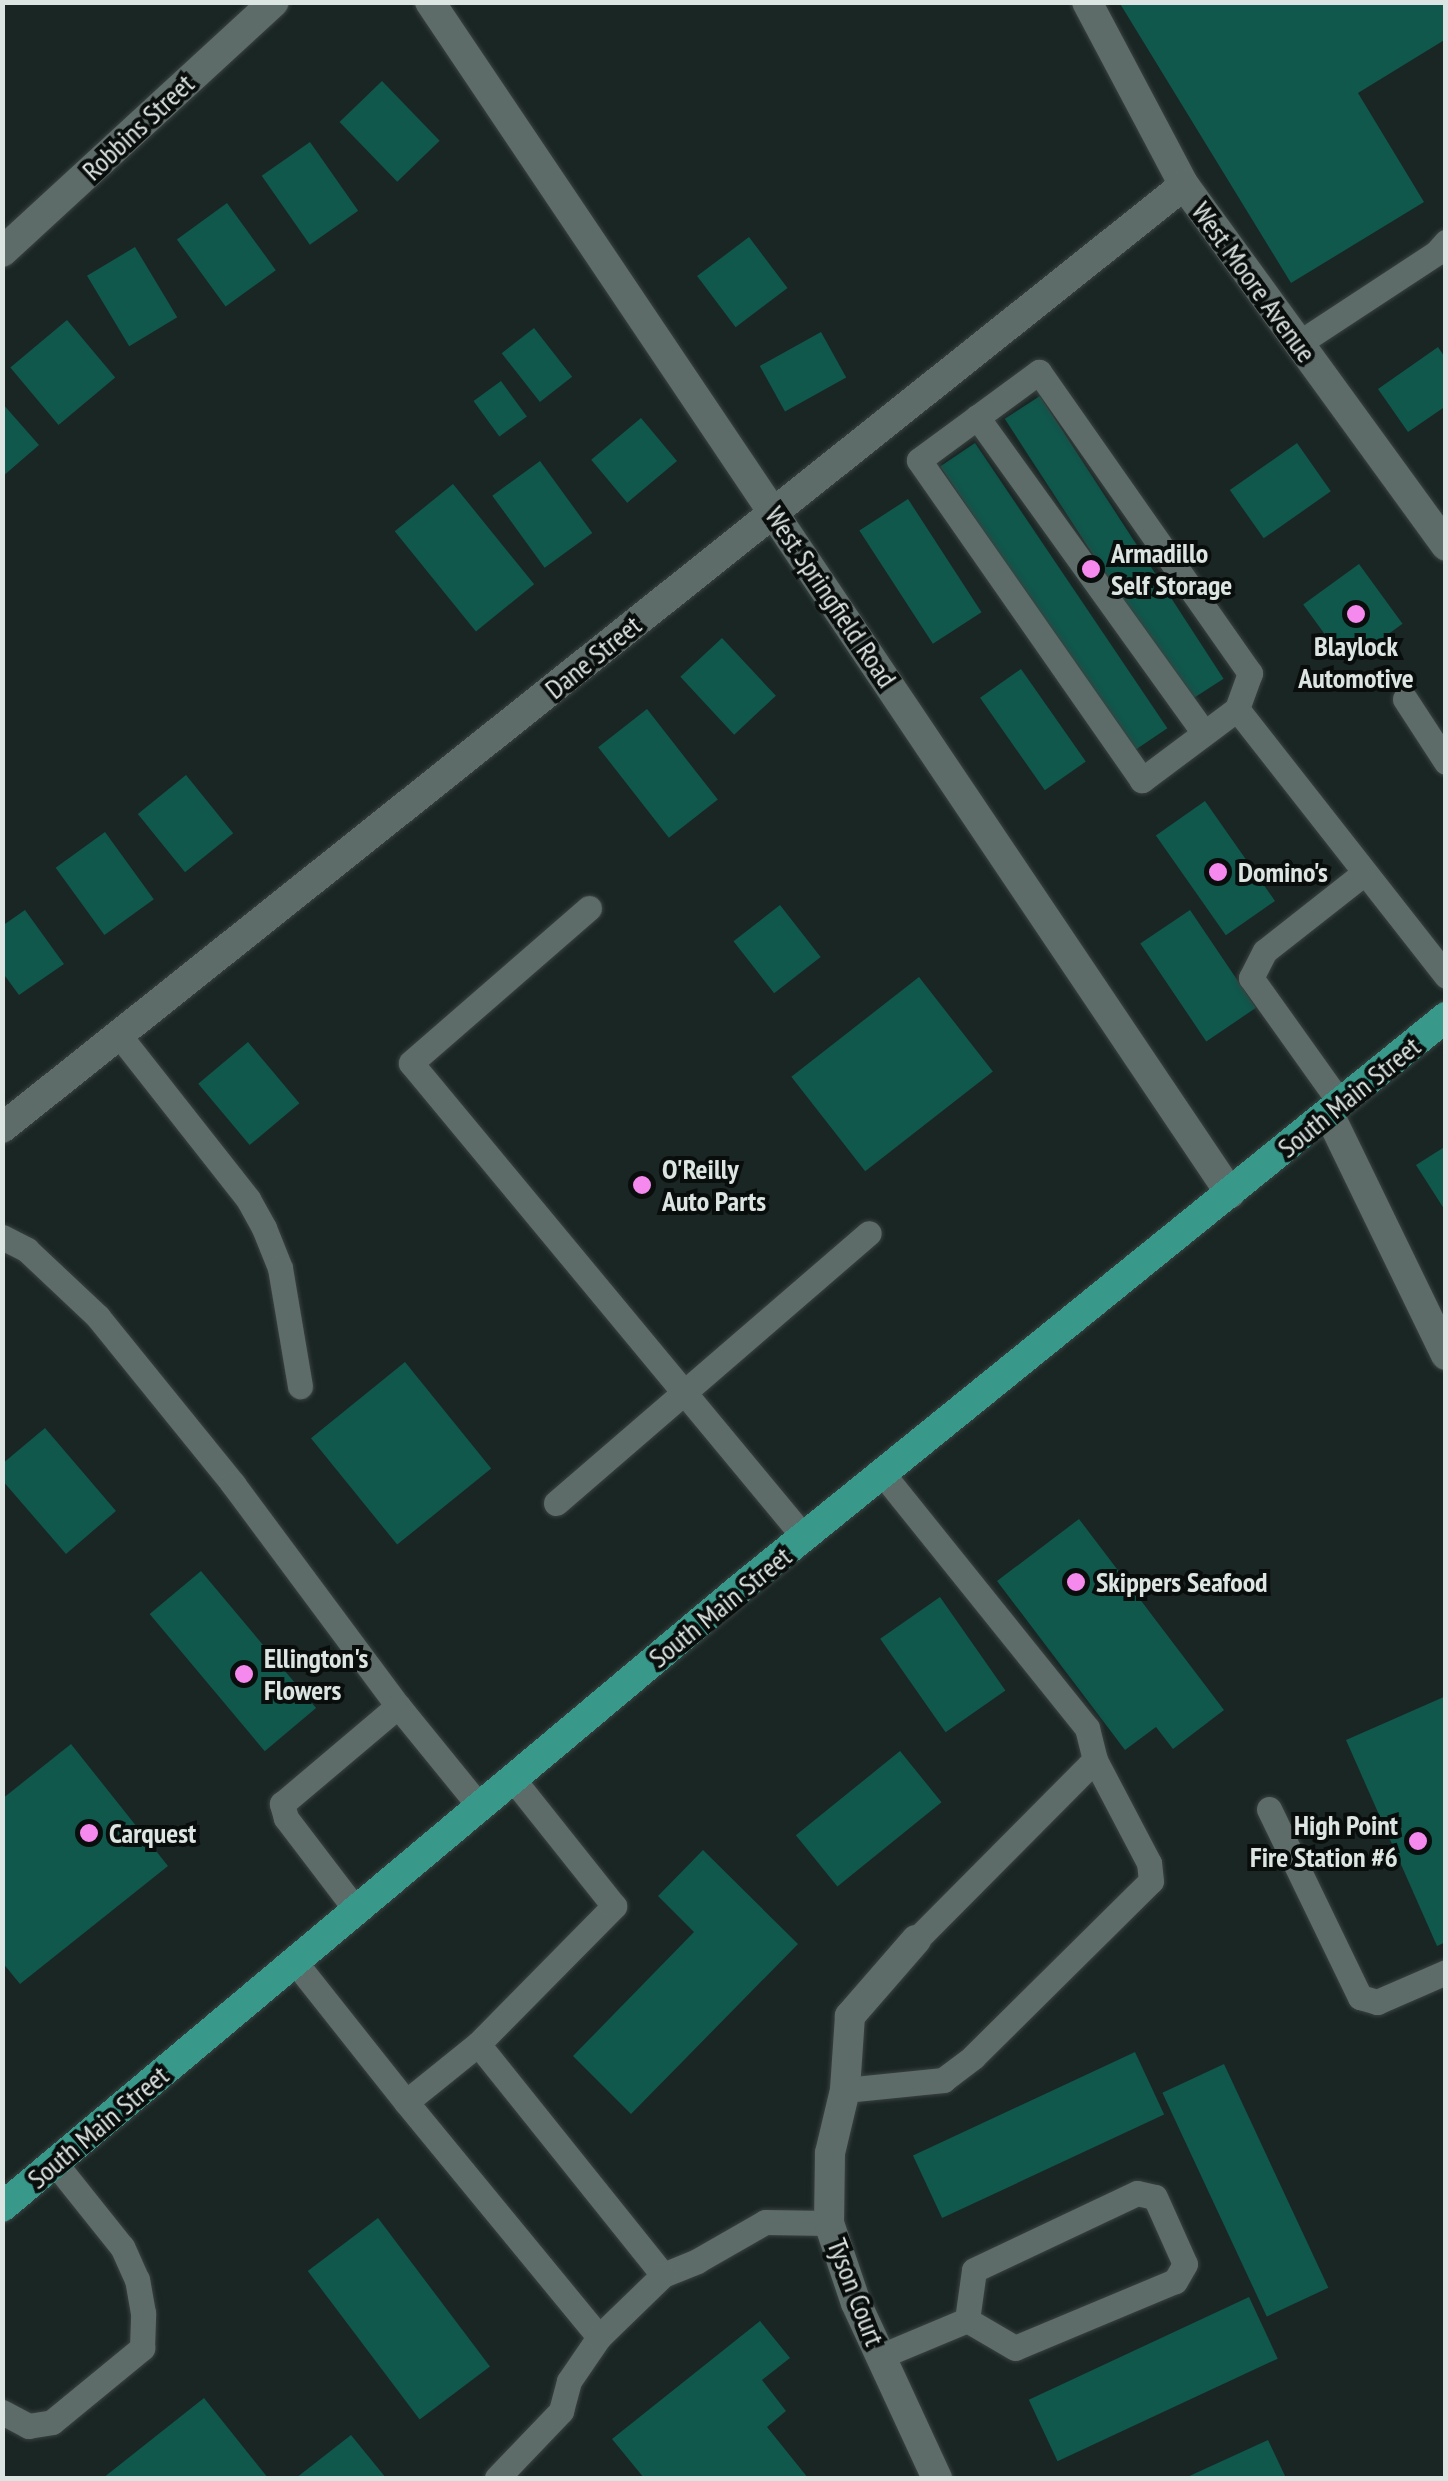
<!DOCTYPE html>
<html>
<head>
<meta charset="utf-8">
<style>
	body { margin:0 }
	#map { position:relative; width:1448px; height:2481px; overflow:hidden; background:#1a2624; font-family:"PT Sans Narrow",sans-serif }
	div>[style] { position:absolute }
	.building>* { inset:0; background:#10574c; transform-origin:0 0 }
	.roads { filter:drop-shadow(0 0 2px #394240) drop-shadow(0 0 2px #394240) }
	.lane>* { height:25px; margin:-12.5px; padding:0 12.5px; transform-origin:12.5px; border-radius:12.5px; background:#5e6c69 }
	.street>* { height:30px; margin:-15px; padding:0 15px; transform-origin:15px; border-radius:15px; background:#5e6c69 }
	.secondary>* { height:30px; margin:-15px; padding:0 15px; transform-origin:15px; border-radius:15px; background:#5e6c69 }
	.primary>* { height:30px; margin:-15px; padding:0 15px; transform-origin:15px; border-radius:15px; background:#38998b }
	.dots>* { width:28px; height:28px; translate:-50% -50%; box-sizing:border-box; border:5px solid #090e0d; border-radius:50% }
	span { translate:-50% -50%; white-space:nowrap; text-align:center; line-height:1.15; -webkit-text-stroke:8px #090e0d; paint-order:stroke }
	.street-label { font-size:28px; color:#dde5e3 }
	.poi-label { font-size:28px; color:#dde5e3; font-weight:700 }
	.left { translate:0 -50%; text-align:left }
	.right { translate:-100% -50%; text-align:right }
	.frame { position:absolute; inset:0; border:5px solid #dde5e3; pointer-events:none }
</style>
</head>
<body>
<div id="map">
	<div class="building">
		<div style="clip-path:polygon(1119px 2px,1446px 2px,1446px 39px,1358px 93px,1424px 202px,1291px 283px)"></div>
		<div style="left:382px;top:81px;width:83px;height:59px;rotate:46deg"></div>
		<div style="left:310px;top:142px;width:84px;height:59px;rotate:55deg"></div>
		<div style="left:227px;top:203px;width:83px;height:62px;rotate:54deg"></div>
		<div style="left:749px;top:237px;width:64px;height:65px;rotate:53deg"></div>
		<div style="left:135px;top:247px;width:82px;height:56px;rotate:59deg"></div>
		<div style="left:67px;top:320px;width:75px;height:74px;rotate:50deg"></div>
		<div style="left:534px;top:328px;width:62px;height:41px;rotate:52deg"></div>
		<div style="left:821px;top:332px;width:52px;height:70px;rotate:61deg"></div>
		<div style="clip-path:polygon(1438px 347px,1446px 359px,1446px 406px,1408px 432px,1378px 389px)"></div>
		<div style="left:501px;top:381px;width:44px;height:34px;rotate:54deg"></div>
		<div style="left:1040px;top:396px;width:337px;height:42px;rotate:57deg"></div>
		<div style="clip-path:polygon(2px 403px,39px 445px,2px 477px)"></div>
		<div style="left:641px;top:418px;width:56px;height:65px;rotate:50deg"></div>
		<div style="left:975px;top:443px;width:344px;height:42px;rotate:56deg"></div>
		<div style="left:1297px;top:443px;width:59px;height:82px;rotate:55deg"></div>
		<div style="left:540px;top:461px;width:89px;height:59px;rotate:54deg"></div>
		<div style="left:453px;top:484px;width:129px;height:75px;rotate:51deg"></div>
		<div style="left:908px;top:499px;width:135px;height:58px;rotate:57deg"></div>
		<div style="left:1359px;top:564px;width:74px;height:69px;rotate:54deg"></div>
		<div style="left:722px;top:638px;width:79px;height:57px;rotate:47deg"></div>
		<div style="left:1021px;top:669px;width:113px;height:50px;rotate:55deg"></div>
		<div style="left:647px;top:709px;width:115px;height:62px;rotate:52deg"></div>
		<div style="left:186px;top:775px;width:75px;height:62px;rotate:51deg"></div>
		<div style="left:1205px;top:801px;width:122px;height:60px;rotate:55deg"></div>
		<div style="left:105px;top:832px;width:83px;height:61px;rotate:54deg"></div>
		<div style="left:780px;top:905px;width:66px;height:59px;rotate:52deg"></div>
		<div style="clip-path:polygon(25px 910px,64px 964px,19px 995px,2px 972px,2px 926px)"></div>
		<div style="left:1190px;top:910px;width:118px;height:60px;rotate:56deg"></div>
		<div style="left:919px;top:977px;width:120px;height:162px;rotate:52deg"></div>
		<div style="left:248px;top:1042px;width:80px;height:65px;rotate:50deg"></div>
		<div style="clip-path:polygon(1446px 1146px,1446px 1212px,1416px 1165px)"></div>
		<div style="left:405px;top:1362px;width:137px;height:121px;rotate:51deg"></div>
		<div style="clip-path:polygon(45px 1428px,116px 1511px,66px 1554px,2px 1480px,2px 1464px)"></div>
		<div style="clip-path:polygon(1079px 1519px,1224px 1710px,1173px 1749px,1156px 1727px,1125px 1750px,997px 1581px)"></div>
		<div style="left:201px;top:1571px;width:179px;height:67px;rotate:50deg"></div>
		<div style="left:940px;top:1597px;width:114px;height:73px;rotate:55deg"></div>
		<div style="clip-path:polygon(1446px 1696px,1446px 1942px,1437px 1946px,1346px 1740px)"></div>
		<div style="clip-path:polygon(71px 1744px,168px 1866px,20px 1984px,2px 1962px,2px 1799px)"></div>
		<div style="left:900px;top:1751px;width:66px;height:134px;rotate:51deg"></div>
		<div style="clip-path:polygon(703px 1850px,798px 1944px,631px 2114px,573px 2056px,694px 1932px,658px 1896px)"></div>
		<div style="left:1135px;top:2052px;width:69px;height:245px;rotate:65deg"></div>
		<div style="left:1224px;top:2064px;width:247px;height:68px;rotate:65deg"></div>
		<div style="left:378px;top:2218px;width:186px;height:88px;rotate:53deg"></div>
		<div style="left:1249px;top:2297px;width:68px;height:243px;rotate:65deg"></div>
		<div style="clip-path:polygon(760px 2321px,790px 2358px,762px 2380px,786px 2411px,767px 2427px,808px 2478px,644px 2478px,612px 2439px)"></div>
		<div style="clip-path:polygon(204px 2398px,268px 2478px,103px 2478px)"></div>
		<div style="clip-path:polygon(351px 2435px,386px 2478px,296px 2478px)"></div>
		<div style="clip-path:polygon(1268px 2440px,1286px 2478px,1185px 2478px)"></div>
	</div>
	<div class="roads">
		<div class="lane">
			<div style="left:1299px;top:343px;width:164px;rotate:-33.3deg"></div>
			<div style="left:1436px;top:253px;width:15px;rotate:-48deg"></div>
			<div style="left:1039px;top:372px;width:368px;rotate:55deg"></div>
			<div style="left:1250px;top:673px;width:38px;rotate:110deg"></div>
			<div style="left:1237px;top:709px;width:119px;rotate:143.2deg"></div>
			<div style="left:1142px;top:780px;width:390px;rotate:-124.9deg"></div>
			<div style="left:919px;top:460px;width:149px;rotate:-36.3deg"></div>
			<div style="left:977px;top:417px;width:389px;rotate:54.3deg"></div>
			<div style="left:1405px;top:699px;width:75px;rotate:56.9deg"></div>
			<div style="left:1237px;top:709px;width:339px;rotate:51.9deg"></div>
			<div style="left:589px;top:908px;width:236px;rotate:139deg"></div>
			<div style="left:411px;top:1063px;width:616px;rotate:50.34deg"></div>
			<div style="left:119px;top:1035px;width:209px;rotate:51.8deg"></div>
			<div style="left:248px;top:1199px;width:33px;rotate:61deg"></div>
			<div style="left:264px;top:1228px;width:43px;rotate:68.2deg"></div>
			<div style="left:280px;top:1268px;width:120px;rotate:80.4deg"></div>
			<div style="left:1341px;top:1104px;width:155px;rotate:-125.5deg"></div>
			<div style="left:1251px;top:978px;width:30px;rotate:-63deg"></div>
			<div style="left:1265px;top:951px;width:126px;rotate:-38.2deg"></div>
			<div style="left:2px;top:1237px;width:28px;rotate:27deg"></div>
			<div style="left:27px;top:1250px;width:98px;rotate:43.3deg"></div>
			<div style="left:98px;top:1317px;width:215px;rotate:51deg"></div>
			<div style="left:233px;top:1484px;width:277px;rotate:53.4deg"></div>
			<div style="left:556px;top:1503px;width:413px;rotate:-40.8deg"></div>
			<div style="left:1269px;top:1809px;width:209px;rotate:64.2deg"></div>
			<div style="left:1360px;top:1997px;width:18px;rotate:16deg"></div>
			<div style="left:1377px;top:2002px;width:75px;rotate:-23.5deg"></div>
			<div style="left:356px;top:1910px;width:116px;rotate:-127.3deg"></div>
			<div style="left:286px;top:1818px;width:15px;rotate:-106deg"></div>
			<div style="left:282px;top:1804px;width:152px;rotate:-40.2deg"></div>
			<div style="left:398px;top:1706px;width:130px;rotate:50.9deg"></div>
			<div style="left:916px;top:1940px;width:254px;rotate:-45.2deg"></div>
			<div style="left:295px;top:1962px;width:179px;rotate:51.6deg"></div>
			<div style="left:406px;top:2102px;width:92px;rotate:-38.9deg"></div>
			<div style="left:478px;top:2044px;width:296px;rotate:51.3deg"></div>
			<div style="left:663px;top:2275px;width:37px;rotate:-22deg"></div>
			<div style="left:697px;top:2261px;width:78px;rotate:-29.8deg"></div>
			<div style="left:765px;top:2222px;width:64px;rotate:0.9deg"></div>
			<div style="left:478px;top:2044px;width:194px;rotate:-45.4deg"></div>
			<div style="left:614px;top:1906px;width:162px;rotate:-128.5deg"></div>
			<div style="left:845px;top:2090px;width:99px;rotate:-5.8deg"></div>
			<div style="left:943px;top:2080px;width:38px;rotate:-37deg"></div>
			<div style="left:973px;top:2057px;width:250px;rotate:-44.7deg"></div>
			<div style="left:1151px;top:1881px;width:18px;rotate:-96deg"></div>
			<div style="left:1149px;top:1863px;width:116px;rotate:-117.7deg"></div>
			<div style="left:1095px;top:1760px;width:33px;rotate:-104deg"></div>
			<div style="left:1087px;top:1728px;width:326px;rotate:-128.8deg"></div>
			<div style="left:406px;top:2102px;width:304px;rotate:50.6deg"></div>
			<div style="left:881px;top:2356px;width:93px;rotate:-22.7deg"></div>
			<div style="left:967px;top:2320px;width:50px;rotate:-82deg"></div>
			<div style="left:974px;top:2270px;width:180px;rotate:-25.3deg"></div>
			<div style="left:1137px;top:2193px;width:18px;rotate:13deg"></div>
			<div style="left:1155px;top:2197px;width:73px;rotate:65.9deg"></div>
			<div style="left:1185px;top:2264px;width:20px;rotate:120deg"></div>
			<div style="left:1175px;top:2281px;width:173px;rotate:157.3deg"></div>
			<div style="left:1015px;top:2348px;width:56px;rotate:-149.7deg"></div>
			<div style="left:2px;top:2412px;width:30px;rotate:28deg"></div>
			<div style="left:28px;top:2426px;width:24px;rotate:-9deg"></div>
			<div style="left:52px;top:2422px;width:117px;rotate:-39.4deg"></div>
			<div style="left:142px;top:2348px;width:35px;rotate:-88deg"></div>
			<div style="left:143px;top:2313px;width:34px;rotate:-100deg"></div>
			<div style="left:137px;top:2280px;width:36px;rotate:-114deg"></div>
			<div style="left:122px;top:2247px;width:107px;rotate:-128.6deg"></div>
			<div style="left:497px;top:2478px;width:93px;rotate:-46.3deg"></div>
			<div style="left:561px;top:2411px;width:31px;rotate:-75deg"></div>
			<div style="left:569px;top:2381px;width:53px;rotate:-55.7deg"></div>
			<div style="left:599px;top:2337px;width:89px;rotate:-44.1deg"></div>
		</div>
		<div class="street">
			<div style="left:430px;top:2px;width:1435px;rotate:56.11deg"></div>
			<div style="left:1087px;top:2px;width:207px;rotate:62.1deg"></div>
			<div style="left:1184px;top:185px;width:446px;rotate:54deg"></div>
			<div style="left:2px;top:252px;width:369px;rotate:-42.6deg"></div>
			<div style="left:2px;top:1128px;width:1512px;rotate:-38.58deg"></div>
			<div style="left:916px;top:1940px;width:101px;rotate:131deg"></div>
			<div style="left:850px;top:2016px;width:74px;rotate:93.9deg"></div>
			<div style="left:845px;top:2090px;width:65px;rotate:103.4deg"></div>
			<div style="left:830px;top:2153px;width:70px;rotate:90.8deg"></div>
			<div style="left:829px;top:2223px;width:84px;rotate:71.4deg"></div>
			<div style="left:856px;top:2303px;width:193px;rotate:65.2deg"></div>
		</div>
		<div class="secondary">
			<div style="left:1329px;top:1114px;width:268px;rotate:64.1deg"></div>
		</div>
		<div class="primary">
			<div style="left:2px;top:2207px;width:960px;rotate:-39.97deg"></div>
			<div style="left:738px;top:1590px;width:911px;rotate:-38.98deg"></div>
		</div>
	</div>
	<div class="dots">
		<div style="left:1091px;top:569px;background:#f689ed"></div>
		<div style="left:1356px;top:614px;background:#f689ed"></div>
		<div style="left:1218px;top:872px;background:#f689ed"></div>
		<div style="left:642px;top:1185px;background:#f689ed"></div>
		<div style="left:1076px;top:1582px;background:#f689ed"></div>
		<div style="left:244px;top:1674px;background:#f689ed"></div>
		<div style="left:89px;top:1833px;background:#f689ed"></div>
		<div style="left:1418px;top:1841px;background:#f689ed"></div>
	</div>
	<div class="street-label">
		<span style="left:138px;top:127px;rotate:-43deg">Robbins Street</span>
		<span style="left:1254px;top:282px;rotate:54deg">West Moore Avenue</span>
		<span style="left:831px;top:597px;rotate:56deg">West Springfield Road</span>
		<span style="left:593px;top:657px;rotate:-39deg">Dane Street</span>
		<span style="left:1349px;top:1097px;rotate:-39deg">South Main Street</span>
		<span style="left:720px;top:1607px;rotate:-39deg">South Main Street</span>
		<span style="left:98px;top:2127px;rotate:-40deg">South Main Street</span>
		<span style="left:856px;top:2292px;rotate:69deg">Tyson Court</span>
	</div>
	<div class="poi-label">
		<span class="left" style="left:1111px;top:569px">Armadillo<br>Self Storage</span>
		<span style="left:1356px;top:662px">Blaylock<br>Automotive</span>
		<span class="left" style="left:1238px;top:872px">Domino's</span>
		<span class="left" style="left:662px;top:1185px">O'Reilly<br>Auto Parts</span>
		<span class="left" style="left:1096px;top:1582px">Skippers Seafood</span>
		<span class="left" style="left:264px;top:1674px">Ellington's<br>Flowers</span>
		<span class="right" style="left:1398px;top:1841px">High Point<br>Fire Station #6</span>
		<span class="left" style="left:109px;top:1833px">Carquest</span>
	</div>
	<div class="frame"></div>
</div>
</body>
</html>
